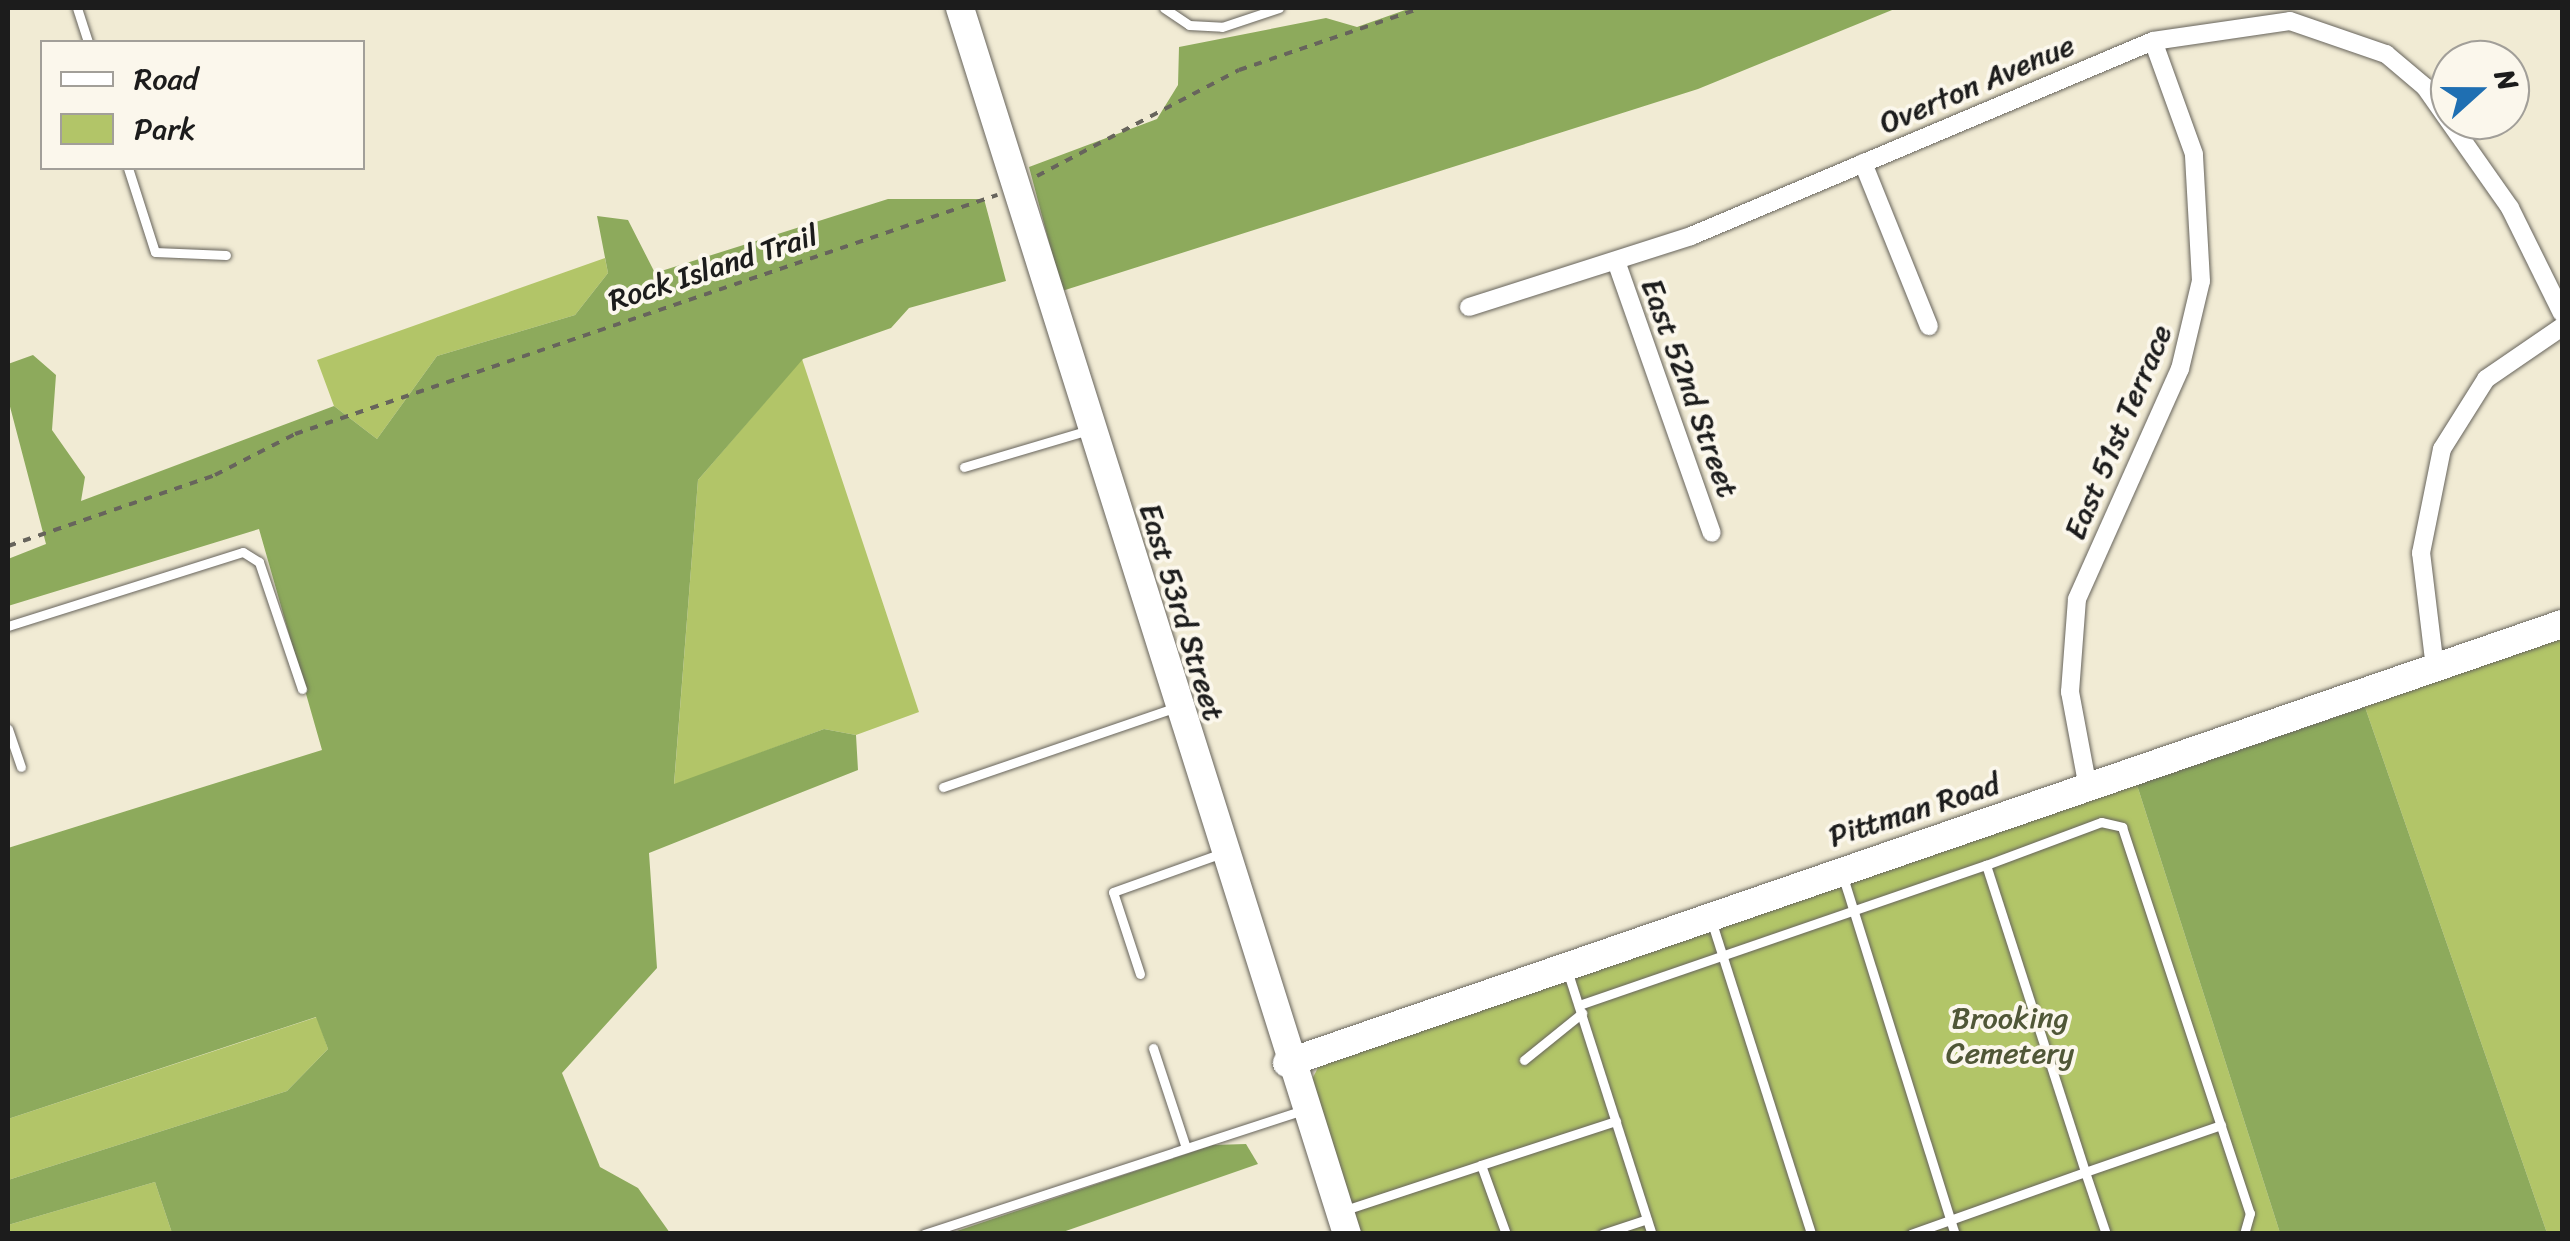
<!DOCTYPE html>
<html>
<head>
<meta charset="utf-8">
<style>
	body { margin:0 }
	#map { position:relative; width:2570px; height:1241px; overflow:hidden; background:#f1ebd4; font-family:Sriracha,sans-serif }
	div>[style] { position:absolute }
	.green>* { inset:0; background:#b2c568 }
	.forest>* { inset:0; background:#8daa5c }
	.path>* { height:4px; margin-top:-2px; transform-origin:0; background:repeating-linear-gradient(90deg,#67645c 0 8px,transparent 0 16px) }
	.roads { filter:drop-shadow(0 0 2px #67645c) drop-shadow(0 0 2px #67645c) }
	.lane>* { height:9px; margin:-4.5px; padding:0 4.5px; transform-origin:4.5px; border-radius:4.5px; background:#fff }
	.street>* { height:18px; margin:-9px; padding:0 9px; transform-origin:9px; border-radius:9px; background:#fff }
	.secondary>* { height:28px; margin:-14px; padding:0 14px; transform-origin:14px; border-radius:14px; background:#fff }
	span { translate:-50% -50%; white-space:nowrap; text-align:center; line-height:1.15; -webkit-text-stroke:8px #fbf7ec; paint-order:stroke }
	.street-label { font-size:30px; color:#1c1c1c }
	.park-label { font-size:30px; color:#505737 }
	.frame { position:absolute; inset:0; border:10px solid #1c1c1c; pointer-events:none }
	.legend { position:absolute; left:40px; top:40px; width:325px; height:130px; box-sizing:border-box; background:#fbf7ec; border:2px solid #a29f99; margin:0; padding:12px 18px; list-style:none; font-size:30px; color:#1c1c1c }
	.legend li { display:flex; align-items:center; gap:20px; height:50px }
	.legend b { width:50px; border:2px solid #a29f99 }
	.north { position:absolute; left:2430px; top:40px; width:100px; height:100px; box-sizing:border-box; background:#fbf7ec; border:2px solid #a29f99; border-radius:50%; rotate:69deg; font-size:28px; font-weight:700; line-height:40px; text-align:center; color:#1c1c1c }
	.north::after { content:''; display:block; margin:auto; width:35px; height:45px; background:#1f6fb2; clip-path:polygon(50% 0,100% 100%,50% 72%,0 100%) }
</style>
</head>
<body>
<div id="map">
	<div class="green">
		<div style="clip-path:polygon(605px 258px,608px 273px,575px 315px,437px 356px,377px 439px,334px 406px,317px 360px)"></div>
		<div style="clip-path:polygon(802px 359px,919px 712px,856px 735px,824px 729px,674px 785px,698px 480px)"></div>
		<div style="clip-path:polygon(2562px 637px,2562px 1233px,2547px 1233px,2365px 707px)"></div>
		<div style="clip-path:polygon(2137px 785px,2280px 1233px,1357px 1233px,1308px 1087px,1321px 1062px)"></div>
		<div style="clip-path:polygon(317px 1017px,328px 1049px,287px 1091px,8px 1180px,8px 1119px)"></div>
		<div style="clip-path:polygon(155px 1182px,172px 1233px,8px 1234px,8px 1225px)"></div>
	</div>
	<div class="forest">
		<div style="clip-path:polygon(1411px 8px,1897px 8px,1698px 89px,1062px 291px,1029px 167px,1157px 119px,1178px 85px,1179px 47px,1326px 18px,1357px 27px)"></div>
		<div style="clip-path:polygon(888px 199px,984px 199px,1006px 281px,909px 308px,891px 328px,803px 359px,698px 480px,674px 784px,824px 729px,856px 735px,858px 770px,649px 853px,657px 968px,562px 1073px,600px 1167px,638px 1188px,670px 1233px,172px 1233px,155px 1182px,8px 1225px,8px 1180px,287px 1091px,328px 1049px,316px 1017px,8px 1119px,8px 848px,322px 750px,259px 529px,8px 606px,8px 559px,46px 544px,8px 399px,8px 364px,33px 355px,56px 375px,52px 430px,85px 477px,81px 501px,334px 406px,377px 439px,437px 356px,575px 315px,608px 273px,597px 216px,628px 220px,655px 273px)"></div>
		<div style="clip-path:polygon(2365px 707px,2547px 1233px,2280px 1233px,2137px 785px)"></div>
		<div style="clip-path:polygon(1246px 1144px,1258px 1164px,1060px 1233px,951px 1233px,1213px 1145px)"></div>
	</div>
	<div class="path">
		<div style="left:1037px;top:176px;width:228px;rotate:-27.7deg"></div>
		<div style="left:1239px;top:70px;width:192px;rotate:-18.8deg"></div>
		<div style="left:8px;top:546px;width:219px;rotate:-18.9deg"></div>
		<div style="left:215px;top:475px;width:90px;rotate:-27.1deg"></div>
		<div style="left:295px;top:434px;width:742px;rotate:-18.8deg"></div>
	</div>
	<div class="roads">
		<div class="lane">
			<div style="left:77px;top:8px;width:36px;rotate:72deg"></div>
			<div style="left:1164px;top:8px;width:30px;rotate:34deg"></div>
			<div style="left:1189px;top:25px;width:33px;rotate:3deg"></div>
			<div style="left:1222px;top:27px;width:60px;rotate:-18.4deg"></div>
			<div style="left:128px;top:168px;width:88px;rotate:72.2deg"></div>
			<div style="left:155px;top:252px;width:71px;rotate:2.4deg"></div>
			<div style="left:964px;top:467px;width:130px;rotate:-16.5deg"></div>
			<div style="left:8px;top:626px;width:246px;rotate:-17.5deg"></div>
			<div style="left:243px;top:552px;width:19px;rotate:32deg"></div>
			<div style="left:259px;top:562px;width:134px;rotate:71.3deg"></div>
			<div style="left:8px;top:729px;width:40px;rotate:71.1deg"></div>
			<div style="left:943px;top:787px;width:244px;rotate:-18.9deg"></div>
			<div style="left:1986px;top:865px;width:123px;rotate:-20.5deg"></div>
			<div style="left:2101px;top:822px;width:22px;rotate:13deg"></div>
			<div style="left:2122px;top:827px;width:407px;rotate:71.7deg"></div>
			<div style="left:2250px;top:1213px;width:22px;rotate:106deg"></div>
			<div style="left:1842px;top:874px;width:377px;rotate:72.6deg"></div>
			<div style="left:1711px;top:920px;width:330px;rotate:72.3deg"></div>
			<div style="left:1567px;top:970px;width:277px;rotate:72.2deg"></div>
			<div style="left:1140px;top:974px;width:86px;rotate:-108.2deg"></div>
			<div style="left:1113px;top:892px;width:116px;rotate:-19.7deg"></div>
			<div style="left:1579px;top:1005px;width:430px;rotate:-19deg"></div>
			<div style="left:1986px;top:865px;width:323px;rotate:72.1deg"></div>
			<div style="left:2085px;top:1172px;width:185px;rotate:160.4deg"></div>
			<div style="left:1153px;top:1048px;width:105px;rotate:71.7deg"></div>
			<div style="left:1524px;top:1060px;width:75px;rotate:-39deg"></div>
			<div style="left:1481px;top:1165px;width:142px;rotate:-18.1deg"></div>
			<div style="left:1342px;top:1211px;width:146px;rotate:-18.3deg"></div>
			<div style="left:1481px;top:1165px;width:73px;rotate:70.1deg"></div>
			<div style="left:924px;top:1234px;width:399px;rotate:-18.1deg"></div>
			<div style="left:1602px;top:1234px;width:47px;rotate:-18.4deg"></div>
			<div style="left:2106px;top:1234px;width:65px;rotate:-108.7deg"></div>
			<div style="left:2085px;top:1172px;width:144px;rotate:-19.1deg"></div>
		</div>
		<div class="street">
			<div style="left:1863px;top:163px;width:176px;rotate:68deg"></div>
			<div style="left:1616px;top:261px;width:288px;rotate:70.6deg"></div>
			<div style="left:1469px;top:307px;width:233px;rotate:-17.7deg"></div>
			<div style="left:1691px;top:236px;width:501px;rotate:-22.88deg"></div>
			<div style="left:2153px;top:41px;width:138px;rotate:-8.3deg"></div>
			<div style="left:2290px;top:21px;width:102px;rotate:19deg"></div>
			<div style="left:2386px;top:54px;width:51px;rotate:40.2deg"></div>
			<div style="left:2425px;top:87px;width:148px;rotate:54.9deg"></div>
			<div style="left:2510px;top:208px;width:117px;rotate:63.7deg"></div>
			<div style="left:2435px;top:668px;width:116px;rotate:-96.9deg"></div>
			<div style="left:2421px;top:553px;width:106px;rotate:-78.6deg"></div>
			<div style="left:2442px;top:449px;width:83px;rotate:-57.8deg"></div>
			<div style="left:2486px;top:379px;width:92px;rotate:-34.4deg"></div>
			<div style="left:2088px;top:788px;width:98px;rotate:-100.6deg"></div>
			<div style="left:2070px;top:692px;width:93px;rotate:-85.7deg"></div>
			<div style="left:2077px;top:599px;width:252px;rotate:-65.9deg"></div>
			<div style="left:2180px;top:369px;width:90px;rotate:-76.6deg"></div>
			<div style="left:2201px;top:281px;width:127px;rotate:-93.2deg"></div>
			<div style="left:2194px;top:154px;width:120px;rotate:-109.9deg"></div>
		</div>
		<div class="secondary">
			<div style="left:960px;top:8px;width:1286px;rotate:72.48deg"></div>
			<div style="left:1287px;top:1063px;width:1348px;rotate:-19deg"></div>
		</div>
	</div>
	<div class="street-label">
		<span style="left:1977px;top:84px;rotate:-23deg">Overton Avenue</span>
		<span style="left:713px;top:268px;rotate:-18deg">Rock Island Trail</span>
		<span style="left:1690px;top:388px;rotate:70deg">East 52nd Street</span>
		<span style="left:2118px;top:432px;rotate:-67deg">East 51st Terrace</span>
		<span style="left:1182px;top:612px;rotate:73deg">East 53rd Street</span>
		<span style="left:1914px;top:810px;rotate:-18deg">Pittman Road</span>
	</div>
	<div class="park-label">
		<span style="left:2010px;top:1035px">Brooking<br>Cemetery</span>
	</div>
	<div class="frame"></div>
	<ul class="legend">
	<li><b style="height:12px;background:#fff"></b>Road</li>
	<li><b style="height:28px;background:#b2c568"></b>Park</li>
	</ul>
	<div class="north">N</div>
</div>
</body>
</html>
